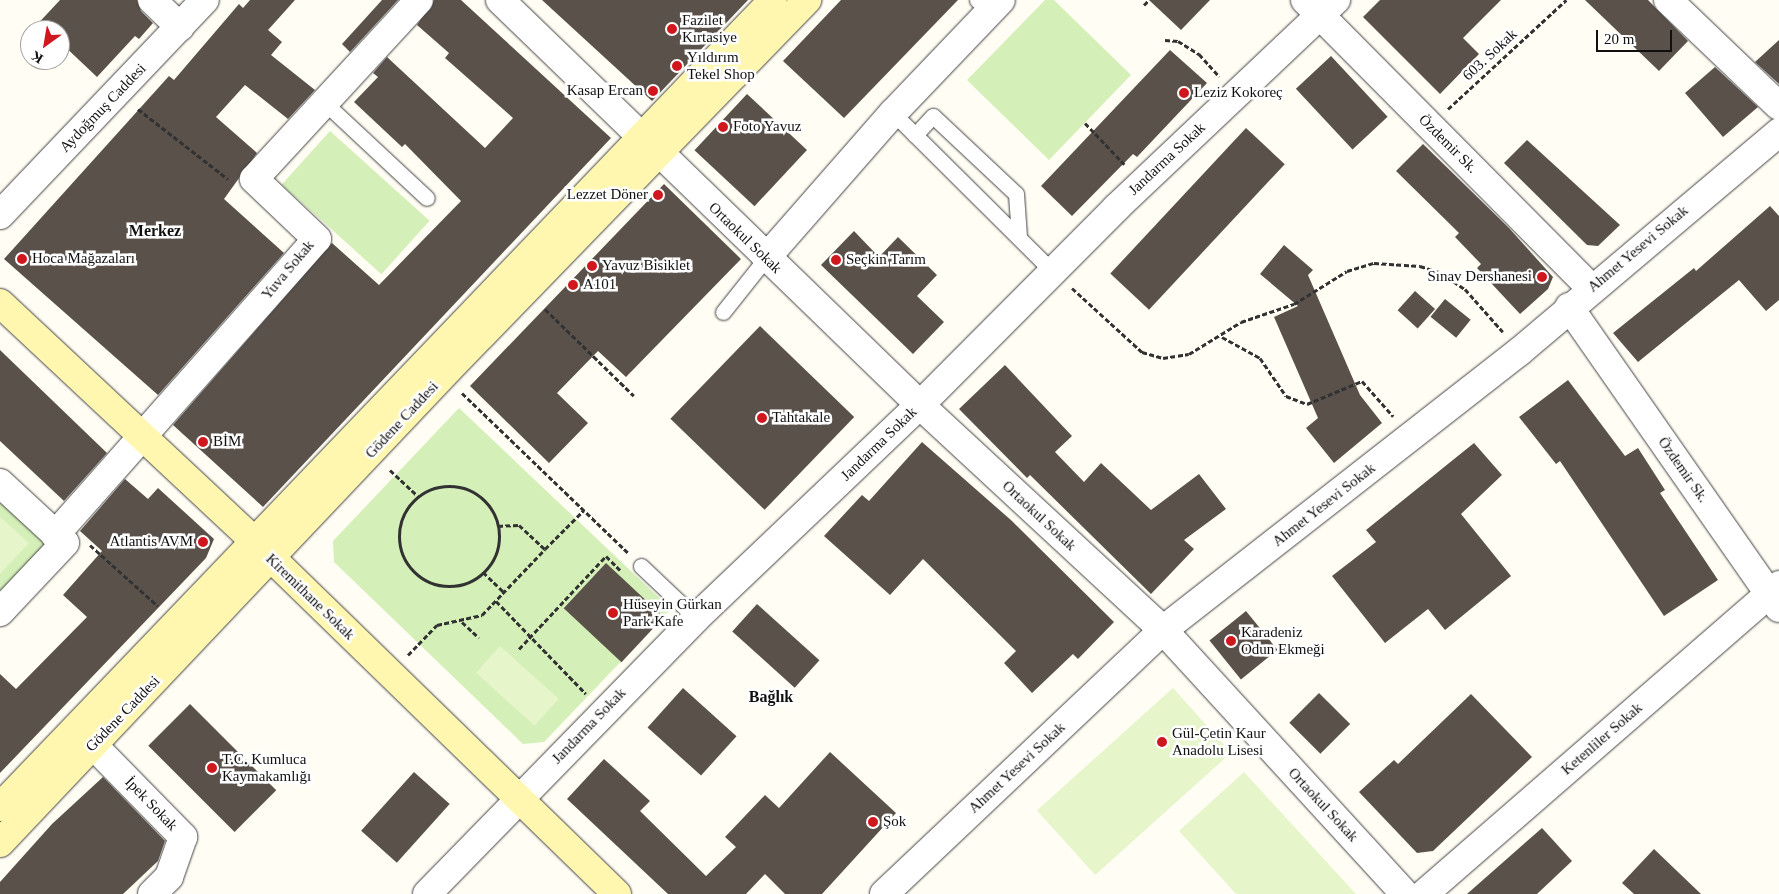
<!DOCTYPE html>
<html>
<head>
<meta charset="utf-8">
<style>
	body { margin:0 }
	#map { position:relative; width:1779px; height:894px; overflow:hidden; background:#fffdf4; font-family:Georgia,serif }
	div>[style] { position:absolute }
	.green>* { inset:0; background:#d4efb7; transform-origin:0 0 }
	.pitch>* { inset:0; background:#e6f5ca; transform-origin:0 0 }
	.building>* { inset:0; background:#5a514b; transform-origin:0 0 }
	.path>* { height:3px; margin-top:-1.5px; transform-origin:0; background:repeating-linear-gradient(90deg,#323232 0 5px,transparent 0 7.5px) }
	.path>.ring { margin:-1.5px; padding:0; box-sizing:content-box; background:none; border:3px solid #323232; border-radius:50% }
	.roads { filter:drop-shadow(0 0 1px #434343) drop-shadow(0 0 1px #434343) }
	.lane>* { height:15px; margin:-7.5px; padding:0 7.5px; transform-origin:7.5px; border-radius:7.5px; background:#fff }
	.street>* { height:28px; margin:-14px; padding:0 14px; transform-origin:14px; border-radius:14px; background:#fff }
	.secondary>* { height:28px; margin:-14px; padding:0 14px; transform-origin:14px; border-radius:14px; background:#fff7af }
	.dots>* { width:14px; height:14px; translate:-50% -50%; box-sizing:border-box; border:2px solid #fff; border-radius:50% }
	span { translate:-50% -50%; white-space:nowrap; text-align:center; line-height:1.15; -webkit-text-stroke:5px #fff; paint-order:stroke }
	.poi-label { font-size:15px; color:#101010 }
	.left { translate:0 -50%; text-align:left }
	.right { translate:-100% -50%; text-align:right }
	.street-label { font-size:15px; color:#101010 }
	.neighbourhood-label { font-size:16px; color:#101010; font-weight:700 }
	.north { position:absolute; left:20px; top:20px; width:50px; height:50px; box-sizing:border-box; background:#fff; border:1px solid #9f9f9f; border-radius:50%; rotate:212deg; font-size:14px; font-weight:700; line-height:20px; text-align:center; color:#101010 }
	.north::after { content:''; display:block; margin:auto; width:18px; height:22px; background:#d1171e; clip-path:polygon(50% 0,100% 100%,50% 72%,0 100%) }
	.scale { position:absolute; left:1596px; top:30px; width:76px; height:22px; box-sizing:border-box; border:2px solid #101010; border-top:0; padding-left:6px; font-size:15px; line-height:18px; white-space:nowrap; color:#101010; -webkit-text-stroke:4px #fff; paint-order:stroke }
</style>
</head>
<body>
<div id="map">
	<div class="green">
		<div style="clip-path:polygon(1045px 0,1054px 0,1131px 75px,1049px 160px,967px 80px)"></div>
		<div style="left:330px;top:131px;width:134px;height:72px;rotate:42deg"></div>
		<div style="clip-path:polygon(459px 408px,671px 609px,544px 742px,523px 744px,334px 562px,333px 541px)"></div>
		<div style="clip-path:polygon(0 483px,55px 535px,0 612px)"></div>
	</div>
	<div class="pitch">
		<div style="clip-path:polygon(0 517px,29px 543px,0 574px)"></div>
		<div style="left:500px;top:646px;width:79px;height:36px;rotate:42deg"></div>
		<div style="left:1173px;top:688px;width:87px;height:183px;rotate:48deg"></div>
		<div style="clip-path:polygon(1244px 772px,1356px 894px,1236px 894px,1179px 831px)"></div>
	</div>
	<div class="building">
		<div style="clip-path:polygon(60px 0,137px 0,141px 11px,153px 23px,139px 39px,135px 36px,97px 77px,60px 42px,60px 30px,32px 30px)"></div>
		<div style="clip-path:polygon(250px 0,295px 0,268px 30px,282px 42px,271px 55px,315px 90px,288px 119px,245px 85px,216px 117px,257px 153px,224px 199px,284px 253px,158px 395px,4px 259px,169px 76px,174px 80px,239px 4px,243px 8px)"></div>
		<div style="clip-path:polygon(382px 0,398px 0,350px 52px,342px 44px)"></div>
		<div style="clip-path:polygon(434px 0,461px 0,611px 138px,263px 507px,173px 425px,332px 243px,379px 285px,461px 201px,405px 144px,402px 147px,354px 102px,378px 77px,373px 73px,387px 57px,485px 148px,513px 118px,445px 58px,449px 53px,417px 25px)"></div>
		<div style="clip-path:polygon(542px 0,748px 0,652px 101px)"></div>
		<div style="clip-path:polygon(841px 0,958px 0,844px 118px,783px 61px)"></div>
		<div style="clip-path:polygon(1149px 0,1210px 0,1181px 30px)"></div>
		<div style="clip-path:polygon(1380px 0,1501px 0,1463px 38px,1479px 54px,1440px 94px,1363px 17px)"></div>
		<div style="clip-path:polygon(1585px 0,1648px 0,1688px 41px,1659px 71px)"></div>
		<div style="clip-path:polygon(1779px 40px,1779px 84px,1755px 62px)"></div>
		<div style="clip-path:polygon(1170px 50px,1207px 83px,1137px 157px,1133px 154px,1072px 216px,1041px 186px)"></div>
		<div style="left:1331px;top:56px;width:83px;height:48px;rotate:47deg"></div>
		<div style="clip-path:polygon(1715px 67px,1758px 107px,1723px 137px,1685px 93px)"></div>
		<div style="left:747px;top:94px;width:82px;height:77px;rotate:43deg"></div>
		<div style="left:1246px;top:128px;width:53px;height:199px;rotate:43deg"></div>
		<div style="clip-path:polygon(1527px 140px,1620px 225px,1598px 246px,1587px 245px,1504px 163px)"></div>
		<div style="clip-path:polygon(1423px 144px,1509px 228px,1553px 277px,1548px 289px,1520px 314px,1477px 268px,1481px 264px,1455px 237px,1459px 233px,1396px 171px)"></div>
		<div style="clip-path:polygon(664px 184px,741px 259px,626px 377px,598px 351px,557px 393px,588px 423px,549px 463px,470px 386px)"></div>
		<div style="clip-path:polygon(1770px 206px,1779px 216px,1779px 300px,1766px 311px,1739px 280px,1638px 362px,1613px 333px,1694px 268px,1696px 271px)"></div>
		<div style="clip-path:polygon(854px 231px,879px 257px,898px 237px,937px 275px,917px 296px,944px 322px,913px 354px,821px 265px)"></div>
		<div style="clip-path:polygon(1284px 245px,1313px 270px,1308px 275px,1360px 395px,1382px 423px,1334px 463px,1306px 428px,1318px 418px,1274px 317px,1298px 306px,1260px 274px)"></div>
		<div style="left:1415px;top:291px;width:27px;height:26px;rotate:42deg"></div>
		<div style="left:1445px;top:299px;width:33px;height:23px;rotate:39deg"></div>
		<div style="left:760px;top:326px;width:131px;height:129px;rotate:44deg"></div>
		<div style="clip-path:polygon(0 350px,107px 453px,64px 501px,0 441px)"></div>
		<div style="clip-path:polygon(1005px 365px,1072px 436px,1055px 452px,1084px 482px,1101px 463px,1151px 510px,1199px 474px,1226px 509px,1184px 540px,1194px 549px,1151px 594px,1030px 475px,1027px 478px,959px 409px)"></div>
		<div style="clip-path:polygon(1568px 380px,1625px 456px,1638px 448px,1665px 490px,1660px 493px,1718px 580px,1664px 616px,1560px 461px,1556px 464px,1519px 417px)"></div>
		<div style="clip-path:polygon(922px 442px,1012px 521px,1114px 622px,1078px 659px,1073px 654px,1032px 693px,1004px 663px,1016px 651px,923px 559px,890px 595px,824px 536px,862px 495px,869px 501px)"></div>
		<div style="clip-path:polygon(1474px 443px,1502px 475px,1461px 514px,1511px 576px,1445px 630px,1428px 609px,1385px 643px,1332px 576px,1376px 542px,1366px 530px)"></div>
		<div style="clip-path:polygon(125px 479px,148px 499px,158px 488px,214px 539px,206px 558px,0 773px,0 674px,16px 689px,87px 617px,63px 595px,102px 551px,80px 531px)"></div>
		<div style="left:606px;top:563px;width:79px;height:62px;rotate:43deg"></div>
		<div style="left:757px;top:604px;width:84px;height:37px;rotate:42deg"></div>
		<div style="left:1246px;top:611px;width:50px;height:47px;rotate:51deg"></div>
		<div style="left:683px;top:688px;width:72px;height:53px;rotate:42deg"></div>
		<div style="left:1319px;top:693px;width:44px;height:42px;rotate:45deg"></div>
		<div style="clip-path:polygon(1471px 694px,1532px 757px,1433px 851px,1417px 853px,1359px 792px,1394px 760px,1398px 764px)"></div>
		<div style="left:190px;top:704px;width:122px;height:59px;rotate:45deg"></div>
		<div style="clip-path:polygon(830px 752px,896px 813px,822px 894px,785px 894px,765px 874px,746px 894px,668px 894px,567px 799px,604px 759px,650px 801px,640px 811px,706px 876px,736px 847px,725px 837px,765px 795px,779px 808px)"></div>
		<div style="left:414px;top:772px;width:48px;height:79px;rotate:42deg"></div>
		<div style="clip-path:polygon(103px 777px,165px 841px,158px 861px,123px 894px,0 894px,0 882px,52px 824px)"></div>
		<div style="clip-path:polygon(1542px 828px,1572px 861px,1537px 894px,1467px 894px)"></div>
		<div style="clip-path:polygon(1654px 849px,1701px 894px,1634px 894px,1622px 883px)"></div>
	</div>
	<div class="path">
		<div style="left:1144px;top:5px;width:7px;rotate:-45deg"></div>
		<div style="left:1165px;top:40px;width:13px;rotate:4deg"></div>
		<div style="left:1178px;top:41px;width:25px;rotate:32deg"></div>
		<div style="left:1199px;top:54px;width:30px;rotate:48deg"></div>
		<div style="left:138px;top:109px;width:114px;rotate:37.9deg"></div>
		<div style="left:1448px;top:109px;width:161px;rotate:-42.7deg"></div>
		<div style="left:1085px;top:123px;width:57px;rotate:46.4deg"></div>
		<div style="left:1072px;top:288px;width:95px;rotate:42.4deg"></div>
		<div style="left:1142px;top:352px;width:22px;rotate:16deg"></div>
		<div style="left:1163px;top:358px;width:26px;rotate:-9deg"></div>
		<div style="left:1189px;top:354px;width:61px;rotate:-31.6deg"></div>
		<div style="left:1241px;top:322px;width:56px;rotate:-18.8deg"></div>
		<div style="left:1294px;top:304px;width:62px;rotate:-31.9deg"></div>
		<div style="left:1347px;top:271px;width:28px;rotate:-17deg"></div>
		<div style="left:1374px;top:263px;width:46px;rotate:3.7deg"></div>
		<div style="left:1420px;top:266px;width:22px;rotate:18deg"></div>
		<div style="left:1441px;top:273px;width:29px;rotate:34deg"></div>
		<div style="left:1465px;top:289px;width:57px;rotate:48.5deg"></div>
		<div style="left:545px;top:309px;width:124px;rotate:44.3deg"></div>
		<div style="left:1222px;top:337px;width:43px;rotate:28.9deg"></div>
		<div style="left:1260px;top:358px;width:46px;rotate:55.6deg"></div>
		<div style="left:1286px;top:396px;width:22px;rotate:21deg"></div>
		<div style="left:1307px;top:404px;width:60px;rotate:-22.7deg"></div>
		<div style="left:1362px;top:381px;width:47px;rotate:48.5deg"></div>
		<div style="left:462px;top:393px;width:231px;rotate:43.9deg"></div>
		<div style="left:390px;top:470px;width:40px;rotate:43deg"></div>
		<div class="ring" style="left:399px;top:486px;width:97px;height:97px"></div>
		<div style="left:498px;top:526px;width:21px;rotate:-3deg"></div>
		<div style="left:519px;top:525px;width:35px;rotate:43deg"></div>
		<div style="left:545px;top:549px;width:55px;rotate:-45deg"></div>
		<div style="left:90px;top:545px;width:91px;rotate:41.9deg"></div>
		<div style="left:483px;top:572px;width:29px;rotate:44deg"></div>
		<div style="left:496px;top:601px;width:129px;rotate:45.9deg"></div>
		<div style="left:462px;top:622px;width:23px;rotate:43deg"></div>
		<div style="left:519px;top:649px;width:127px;rotate:-46.9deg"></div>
		<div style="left:606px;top:556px;width:21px;rotate:45deg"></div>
		<div style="left:408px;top:655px;width:42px;rotate:-46deg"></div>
		<div style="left:437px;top:625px;width:46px;rotate:-12.5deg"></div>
		<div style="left:482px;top:615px;width:91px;rotate:-46.3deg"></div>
	</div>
	<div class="roads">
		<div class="lane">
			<div style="left:977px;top:0;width:18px;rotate:43deg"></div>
			<div style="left:325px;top:103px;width:139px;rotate:43deg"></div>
			<div style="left:893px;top:113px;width:224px;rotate:44.8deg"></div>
			<div style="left:915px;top:135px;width:26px;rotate:-47deg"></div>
			<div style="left:933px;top:116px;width:114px;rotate:43.2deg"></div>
			<div style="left:1016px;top:194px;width:43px;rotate:86deg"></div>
			<div style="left:723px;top:312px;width:69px;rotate:-51.5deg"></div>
			<div style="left:641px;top:566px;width:76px;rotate:43.4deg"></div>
		</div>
		<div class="street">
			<div style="left:152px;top:0;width:39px;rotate:44deg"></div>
			<div style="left:500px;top:0;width:197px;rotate:44deg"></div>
			<div style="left:1305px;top:0;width:406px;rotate:45.2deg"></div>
			<div style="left:1668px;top:0;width:153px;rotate:43.7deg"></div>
			<div style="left:659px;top:152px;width:363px;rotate:44.1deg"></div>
			<div style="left:920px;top:405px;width:331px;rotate:42.8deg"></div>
			<div style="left:1163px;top:630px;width:358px;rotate:47.5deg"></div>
			<div style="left:0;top:215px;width:297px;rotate:-46.4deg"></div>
			<div style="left:766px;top:258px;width:193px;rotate:-48.8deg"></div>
			<div style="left:893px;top:113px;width:156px;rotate:-46.3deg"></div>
			<div style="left:1569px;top:307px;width:367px;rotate:55.1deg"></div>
			<div style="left:0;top:483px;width:88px;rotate:42.7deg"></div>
			<div style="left:65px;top:543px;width:95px;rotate:133.3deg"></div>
			<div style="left:55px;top:535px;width:395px;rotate:-48.5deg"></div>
			<div style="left:317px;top:239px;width:87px;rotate:-136.4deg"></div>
			<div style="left:254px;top:179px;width:243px;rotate:-47.3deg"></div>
			<div style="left:93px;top:745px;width:129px;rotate:45.6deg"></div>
			<div style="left:183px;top:837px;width:42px;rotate:109.3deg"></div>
			<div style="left:169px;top:877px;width:24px;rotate:135deg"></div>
			<div style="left:427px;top:894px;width:385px;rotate:-45.7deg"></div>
			<div style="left:696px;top:618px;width:309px;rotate:-43.6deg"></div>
			<div style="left:920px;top:405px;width:278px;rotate:-45.1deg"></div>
			<div style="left:1116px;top:208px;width:303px;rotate:-43.4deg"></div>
			<div style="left:884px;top:894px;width:384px;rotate:-43.4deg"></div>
			<div style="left:1163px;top:630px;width:452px;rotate:-38deg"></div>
			<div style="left:1519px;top:352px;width:341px;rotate:-40.2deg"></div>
			<div style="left:1424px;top:894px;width:471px;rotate:-41deg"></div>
		</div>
		<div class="secondary">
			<div style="left:0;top:303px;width:349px;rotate:43.1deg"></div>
			<div style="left:255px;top:542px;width:505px;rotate:44.2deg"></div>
			<div style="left:0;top:807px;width:1117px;rotate:-46.23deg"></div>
			<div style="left:0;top:843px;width:651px;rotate:-46.55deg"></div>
			<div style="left:448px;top:370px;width:516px;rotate:-45.86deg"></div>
		</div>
	</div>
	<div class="dots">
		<div style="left:672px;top:29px;background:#d1171e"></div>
		<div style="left:677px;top:66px;background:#d1171e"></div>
		<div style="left:653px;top:91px;background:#d1171e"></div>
		<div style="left:1184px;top:93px;background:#d1171e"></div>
		<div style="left:723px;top:127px;background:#d1171e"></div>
		<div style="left:658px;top:195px;background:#d1171e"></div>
		<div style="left:22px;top:259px;background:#d1171e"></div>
		<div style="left:836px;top:260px;background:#d1171e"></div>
		<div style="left:592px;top:266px;background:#d1171e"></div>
		<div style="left:1542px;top:277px;background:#d1171e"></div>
		<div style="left:573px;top:285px;background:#d1171e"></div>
		<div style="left:762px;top:418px;background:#d1171e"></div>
		<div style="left:203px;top:442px;background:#d1171e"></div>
		<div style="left:203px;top:542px;background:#d1171e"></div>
		<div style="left:613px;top:613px;background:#d1171e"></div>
		<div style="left:1231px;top:641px;background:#d1171e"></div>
		<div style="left:1162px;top:742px;background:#d1171e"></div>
		<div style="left:212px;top:768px;background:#d1171e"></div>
		<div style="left:873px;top:822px;background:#d1171e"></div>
	</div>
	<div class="poi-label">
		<span class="left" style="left:682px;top:29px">Fazilet<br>Kırtasiye</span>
		<span class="left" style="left:687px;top:66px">Yıldırım<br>Tekel Shop</span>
		<span class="right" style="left:643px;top:91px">Kasap Ercan</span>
		<span class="left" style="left:1194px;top:93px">Leziz Kokoreç</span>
		<span class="left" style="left:733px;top:127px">Foto Yavuz</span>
		<span class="right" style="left:648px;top:195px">Lezzet Döner</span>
		<span class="left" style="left:32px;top:259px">Hoca Mağazaları</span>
		<span class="left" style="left:846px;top:260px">Seçkin Tarım</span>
		<span class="left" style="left:602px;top:266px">Yavuz Bisiklet</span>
		<span class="right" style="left:1532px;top:277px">Sınav Dershanesi</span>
		<span class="left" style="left:583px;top:285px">A101</span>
		<span class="left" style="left:772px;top:418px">Tahtakale</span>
		<span class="left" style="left:213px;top:442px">BİM</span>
		<span class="right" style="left:193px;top:542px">Atlantis AVM</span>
		<span class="left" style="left:623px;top:613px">Hüseyin Gürkan<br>Park Kafe</span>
		<span class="left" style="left:1241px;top:641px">Karadeniz<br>Odun Ekmeği</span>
		<span class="left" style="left:1172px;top:742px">Gül-Çetin Kaur<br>Anadolu Lisesi</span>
		<span class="left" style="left:222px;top:768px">T.C. Kumluca<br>Kaymakamlığı</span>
		<span class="left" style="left:883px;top:822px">Şok</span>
	</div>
	<div class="street-label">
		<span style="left:1490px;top:55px;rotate:-43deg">603. Sokak</span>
		<span style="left:103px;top:108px;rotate:-46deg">Aydoğmuş Caddesi</span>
		<span style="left:1448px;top:144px;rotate:45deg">Özdemir Sk.</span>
		<span style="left:1167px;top:159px;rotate:-43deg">Jandarma Sokak</span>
		<span style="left:745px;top:238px;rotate:44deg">Ortaokul Sokak</span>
		<span style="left:1638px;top:249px;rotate:-40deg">Ahmet Yesevi Sokak</span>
		<span style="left:288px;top:270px;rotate:-50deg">Yuva Sokak</span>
		<span style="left:402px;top:420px;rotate:-47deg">Gödene Caddesi</span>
		<span style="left:879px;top:444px;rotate:-44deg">Jandarma Sokak</span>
		<span style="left:1683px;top:470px;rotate:55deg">Özdemir Sk.</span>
		<span style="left:1324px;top:505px;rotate:-38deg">Ahmet Yesevi Sokak</span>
		<span style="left:1039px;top:516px;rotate:43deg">Ortaokul Sokak</span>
		<span style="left:310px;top:597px;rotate:44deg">Kiremithane Sokak</span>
		<span style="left:123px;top:714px;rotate:-46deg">Gödene Caddesi</span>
		<span style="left:589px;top:726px;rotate:-46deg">Jandarma Sokak</span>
		<span style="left:1602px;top:739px;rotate:-41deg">Ketenliler Sokak</span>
		<span style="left:1017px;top:768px;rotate:-43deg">Ahmet Yesevi Sokak</span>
		<span style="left:151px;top:804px;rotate:46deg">İpek Sokak</span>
		<span style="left:1323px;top:805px;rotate:47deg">Ortaokul Sokak</span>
	</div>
	<div class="neighbourhood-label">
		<span style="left:155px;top:231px">Merkez</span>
		<span style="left:771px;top:697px">Bağlık</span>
	</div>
	<div class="north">K</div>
	<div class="scale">20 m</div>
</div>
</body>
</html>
